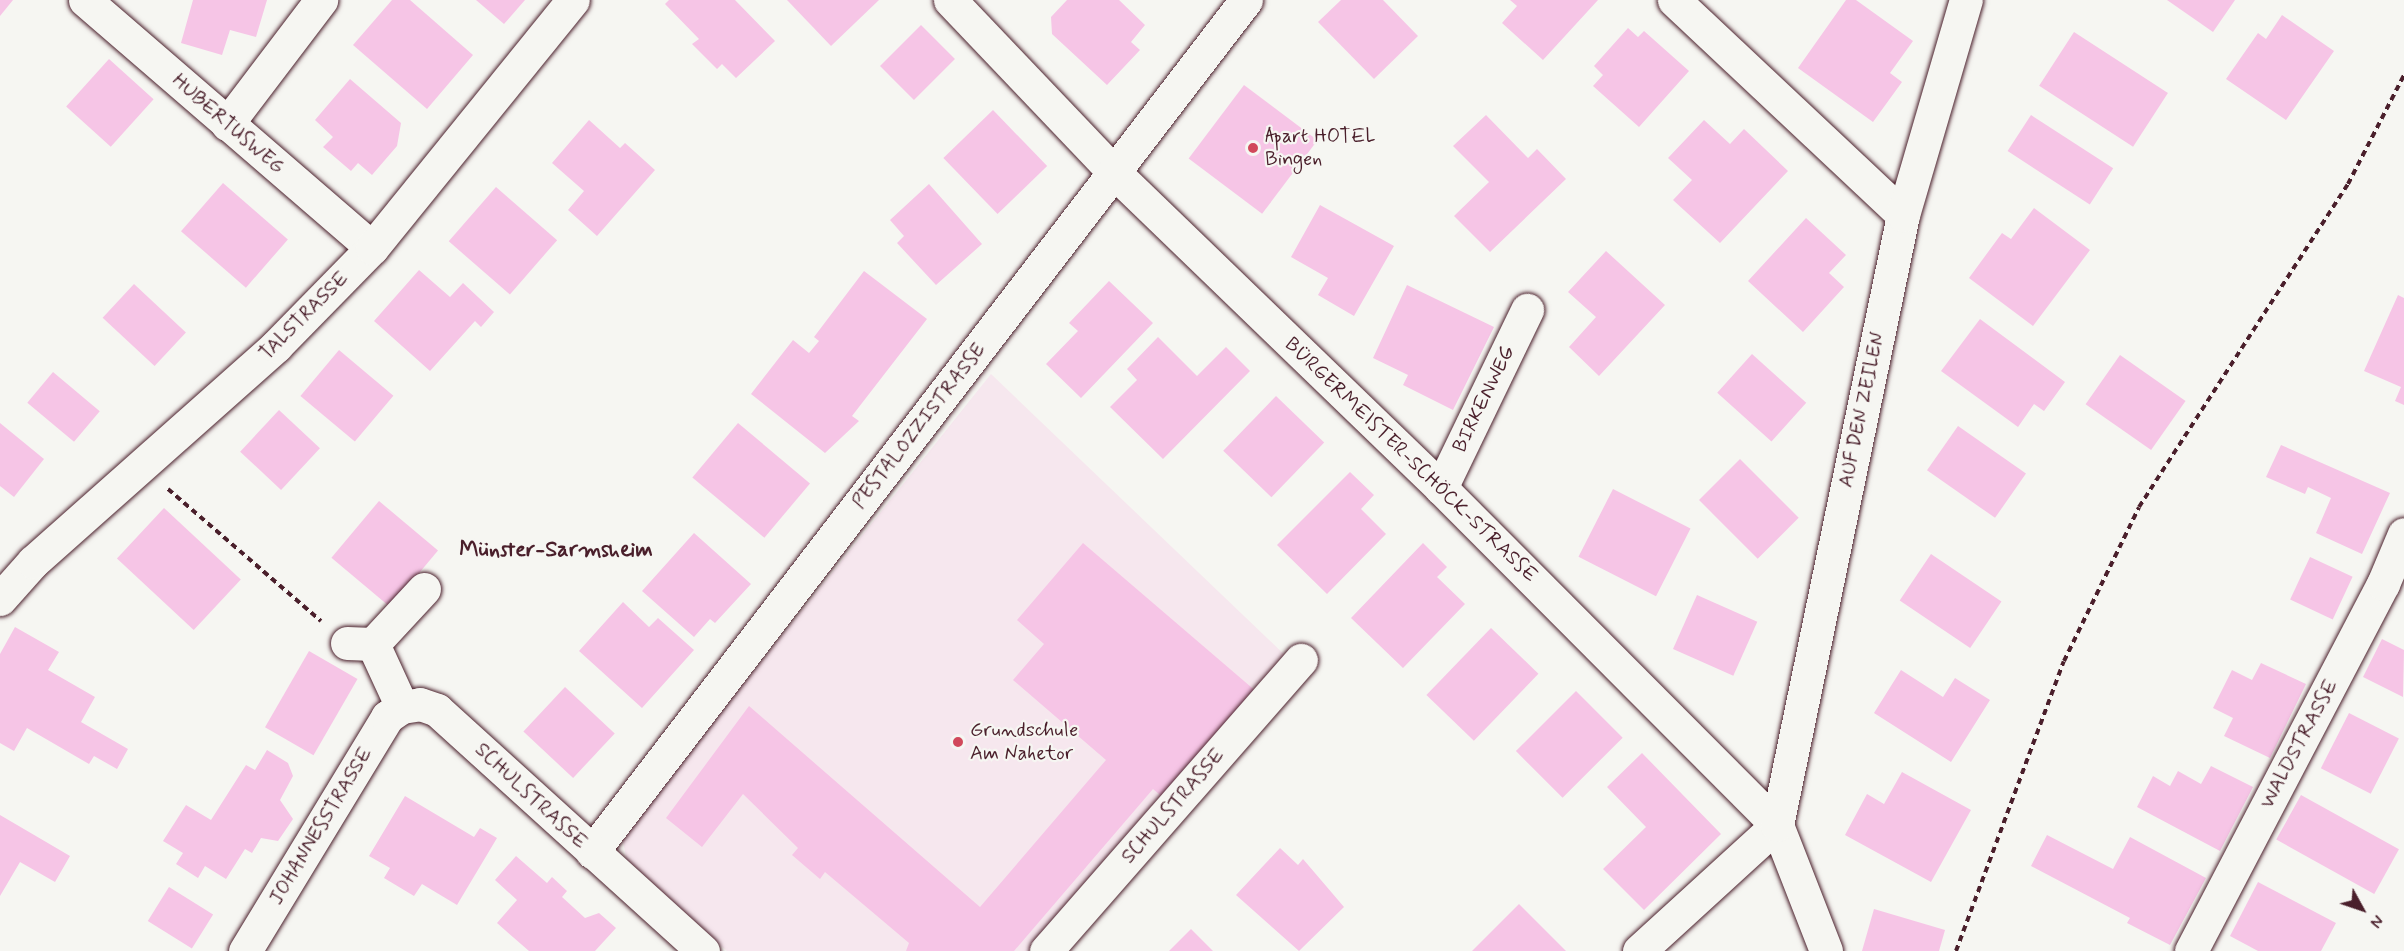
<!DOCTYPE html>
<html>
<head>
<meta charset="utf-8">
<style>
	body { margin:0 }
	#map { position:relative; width:2404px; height:951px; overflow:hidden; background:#f6f6f2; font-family:Mynerve,sans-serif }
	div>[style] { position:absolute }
	.built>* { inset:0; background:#f6e7ee }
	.building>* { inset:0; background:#f6c5e6; transform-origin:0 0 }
	.path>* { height:4px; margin-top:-2px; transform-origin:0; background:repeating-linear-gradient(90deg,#4a1f2b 0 6px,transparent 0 10.5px) }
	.roads { filter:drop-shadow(0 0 2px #4a1f2b) drop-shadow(0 0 2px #4a1f2b) }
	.minor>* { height:33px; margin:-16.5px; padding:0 16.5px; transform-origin:16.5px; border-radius:16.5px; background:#f6f6f2 }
	.dots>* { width:16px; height:16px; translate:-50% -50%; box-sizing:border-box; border:3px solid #f6f6f2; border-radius:50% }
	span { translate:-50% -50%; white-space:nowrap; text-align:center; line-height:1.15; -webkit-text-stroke:4.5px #f6f6f2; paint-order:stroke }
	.street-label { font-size:20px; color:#4a1f2b }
	.poi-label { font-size:20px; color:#4a1f2b }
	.left { translate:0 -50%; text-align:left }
	.quarter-label { font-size:22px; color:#4a1f2b; font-weight:700 }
	.north { position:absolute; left:2332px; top:879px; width:60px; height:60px; -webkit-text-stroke:4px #f6f6f2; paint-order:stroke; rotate:130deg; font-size:16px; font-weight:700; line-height:24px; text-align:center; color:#4a1f2b }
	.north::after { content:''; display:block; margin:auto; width:21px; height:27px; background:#4a1f2b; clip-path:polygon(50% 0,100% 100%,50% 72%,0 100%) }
</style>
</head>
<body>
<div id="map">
	<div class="built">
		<div style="clip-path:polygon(991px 374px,1290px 660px,1038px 951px,727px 951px,628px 867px,622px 836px)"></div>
	</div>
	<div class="building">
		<div style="clip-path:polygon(0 0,13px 0,0 16px)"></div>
		<div style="clip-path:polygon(193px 0,267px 0,256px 37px,230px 30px,222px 55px,181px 43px)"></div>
		<div style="clip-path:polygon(392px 0,410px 0,473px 55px,427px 109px,353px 45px)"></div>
		<div style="clip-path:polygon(476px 0,525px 0,504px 24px)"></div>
		<div style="clip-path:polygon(669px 0,735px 0,775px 41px,736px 78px,722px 64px,717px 69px,692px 44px,699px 39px,665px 4px)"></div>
		<div style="clip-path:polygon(787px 0,879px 0,831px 46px)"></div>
		<div style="clip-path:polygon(1067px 0,1119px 0,1145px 25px,1131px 42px,1140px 50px,1107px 85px,1052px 34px,1051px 17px)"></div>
		<div style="clip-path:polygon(1341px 0,1383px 0,1418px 36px,1374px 79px,1318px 22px)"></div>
		<div style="clip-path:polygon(1510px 0,1598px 0,1543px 60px,1502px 23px,1517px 6px)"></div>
		<div style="clip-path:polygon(1846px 0,1856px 0,1913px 41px,1890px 73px,1902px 82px,1873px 122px,1798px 68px)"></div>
		<div style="clip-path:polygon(2167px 0,2235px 0,2213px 32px)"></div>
		<div style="clip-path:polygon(2282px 15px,2334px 51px,2286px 120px,2226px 79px,2258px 33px,2266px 39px)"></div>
		<div style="left:921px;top:25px;width:48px;height:58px;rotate:45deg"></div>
		<div style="clip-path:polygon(1628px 28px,1638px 37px,1644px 31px,1689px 71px,1639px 127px,1593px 86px,1603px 75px,1594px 66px)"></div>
		<div style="left:2074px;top:32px;width:112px;height:64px;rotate:33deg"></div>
		<div style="left:109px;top:59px;width:60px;height:64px;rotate:42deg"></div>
		<div style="clip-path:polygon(350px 79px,401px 123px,397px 146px,372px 175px,358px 163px,351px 171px,323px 147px,333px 137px,315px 120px)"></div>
		<div style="left:1244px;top:85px;width:92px;height:92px;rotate:37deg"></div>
		<div style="left:993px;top:110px;width:78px;height:69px;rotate:46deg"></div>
		<div style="clip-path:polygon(1486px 115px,1528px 158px,1537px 149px,1566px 179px,1490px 252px,1454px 216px,1489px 182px,1453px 146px)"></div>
		<div style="left:2031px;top:115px;width:98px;height:43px;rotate:33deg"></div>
		<div style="clip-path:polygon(589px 120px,620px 148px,625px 143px,655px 170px,597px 236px,568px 210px,584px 191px,552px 163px)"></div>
		<div style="clip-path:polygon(1704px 120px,1730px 144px,1744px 129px,1788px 171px,1720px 243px,1673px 200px,1692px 180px,1668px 158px)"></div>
		<div style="left:223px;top:183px;width:86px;height:64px;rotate:41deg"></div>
		<div style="clip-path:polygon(929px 184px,982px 244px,936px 285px,897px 243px,904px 236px,890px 220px)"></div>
		<div style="left:496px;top:187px;width:81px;height:72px;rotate:41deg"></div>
		<div style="clip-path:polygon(1320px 205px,1394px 246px,1354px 316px,1318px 295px,1328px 278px,1291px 257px)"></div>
		<div style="clip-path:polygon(2034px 208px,2090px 250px,2033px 326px,1969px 278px,2002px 233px,2011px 239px)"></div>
		<div style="clip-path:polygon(1806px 218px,1846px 255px,1829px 273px,1844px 287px,1803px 332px,1748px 281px)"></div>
		<div style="clip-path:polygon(1606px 251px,1665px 305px,1599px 376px,1569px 347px,1596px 317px,1568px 292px)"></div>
		<div style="clip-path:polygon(419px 270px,450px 297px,463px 283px,494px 312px,481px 327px,475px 321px,430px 371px,374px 321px)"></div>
		<div style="clip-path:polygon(864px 271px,927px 319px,852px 416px,859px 421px,825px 453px,751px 394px,793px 340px,809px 353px,819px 341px,814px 337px)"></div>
		<div style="clip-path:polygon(1109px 281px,1153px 323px,1081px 398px,1046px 364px,1078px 331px,1069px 323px)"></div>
		<div style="left:134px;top:284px;width:71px;height:46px;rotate:43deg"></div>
		<div style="clip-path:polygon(1407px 285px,1494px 327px,1453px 410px,1403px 385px,1408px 375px,1373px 358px)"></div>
		<div style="clip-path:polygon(2398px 295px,2404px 298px,2404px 405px,2395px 401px,2401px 387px,2364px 371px)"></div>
		<div style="clip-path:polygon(1980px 319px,2065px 382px,2044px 411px,2034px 404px,2018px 427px,1941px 371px)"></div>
		<div style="clip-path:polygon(1158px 337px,1197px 376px,1226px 347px,1250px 371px,1163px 459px,1110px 407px,1137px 380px,1127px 369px)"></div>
		<div style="left:339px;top:350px;width:71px;height:60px;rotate:40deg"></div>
		<div style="left:1752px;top:354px;width:73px;height:52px;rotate:42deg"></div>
		<div style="left:2120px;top:355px;width:80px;height:60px;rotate:35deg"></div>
		<div style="left:53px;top:372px;width:61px;height:40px;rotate:40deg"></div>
		<div style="left:1276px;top:396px;width:67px;height:76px;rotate:44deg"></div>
		<div style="left:279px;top:410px;width:56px;height:57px;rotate:43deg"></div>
		<div style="clip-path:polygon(0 423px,44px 459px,14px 497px,0 486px)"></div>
		<div style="left:738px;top:423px;width:94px;height:71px;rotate:40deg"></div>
		<div style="left:1958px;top:426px;width:83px;height:54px;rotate:35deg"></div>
		<div style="clip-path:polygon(2281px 445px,2390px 493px,2362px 554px,2316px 533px,2331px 498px,2308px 487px,2305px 494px,2266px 477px)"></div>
		<div style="left:1740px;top:459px;width:83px;height:58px;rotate:45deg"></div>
		<div style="clip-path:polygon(1350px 472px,1374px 495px,1361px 509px,1386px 534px,1327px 594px,1277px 545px)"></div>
		<div style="left:1613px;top:489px;width:87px;height:76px;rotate:27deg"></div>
		<div style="left:379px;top:501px;width:77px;height:74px;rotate:40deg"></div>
		<div style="left:164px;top:508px;width:105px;height:69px;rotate:43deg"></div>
		<div style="clip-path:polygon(694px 533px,751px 584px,715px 623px,710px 619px,694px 637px,642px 591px)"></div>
		<div style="clip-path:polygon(1083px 543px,1258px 693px,1166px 800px,1153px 789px,1014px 951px,906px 951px,909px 943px,825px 872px,820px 879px,792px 855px,798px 848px,743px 794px,702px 847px,666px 818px,749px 706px,980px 907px,1106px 760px,1013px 680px,1044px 644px,1017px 620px)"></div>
		<div style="clip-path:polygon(1423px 543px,1447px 567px,1437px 577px,1465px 604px,1403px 668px,1351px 618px)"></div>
		<div style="left:1931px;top:554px;width:85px;height:56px;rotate:34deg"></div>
		<div style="left:2310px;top:557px;width:47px;height:47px;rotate:25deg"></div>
		<div style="left:1697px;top:595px;width:66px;height:59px;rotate:24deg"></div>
		<div style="clip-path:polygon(623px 602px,649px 627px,658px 618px,694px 650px,642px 708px,579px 651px)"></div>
		<div style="clip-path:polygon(15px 627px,59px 652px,48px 670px,95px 697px,81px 722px,128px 749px,117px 769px,94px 756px,89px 764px,27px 728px,14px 751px,0 743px,0 654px)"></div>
		<div style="left:1491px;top:628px;width:66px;height:93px;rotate:44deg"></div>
		<div style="clip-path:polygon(2382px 639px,2404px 650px,2403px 697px,2363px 677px)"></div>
		<div style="left:309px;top:651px;width:56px;height:88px;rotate:30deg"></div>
		<div style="clip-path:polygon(2261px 663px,2306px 684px,2270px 758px,2224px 736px,2233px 718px,2213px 708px,2232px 670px,2252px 680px)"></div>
		<div style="clip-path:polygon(1901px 670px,1943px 697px,1955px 678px,1990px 700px,1951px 762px,1874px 713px)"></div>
		<div style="left:565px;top:687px;width:68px;height:61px;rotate:43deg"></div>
		<div style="left:1576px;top:691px;width:66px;height:85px;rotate:45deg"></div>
		<div style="left:2349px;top:713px;width:56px;height:62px;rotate:27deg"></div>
		<div style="clip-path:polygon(267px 750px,288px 763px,293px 776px,280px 800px,293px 819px,278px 841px,261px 838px,252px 853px,245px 849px,226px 879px,205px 866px,198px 878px,176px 864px,183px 853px,163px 841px,186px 805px,211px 820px,246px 765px,255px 770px)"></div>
		<div style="clip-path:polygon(1642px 753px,1721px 834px,1644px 910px,1603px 869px,1646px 827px,1607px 787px)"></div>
		<div style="clip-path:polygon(2211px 766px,2253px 787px,2220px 851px,2137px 807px,2153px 776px,2170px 786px,2178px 771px,2201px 784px)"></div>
		<div style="clip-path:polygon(1902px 772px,1971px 810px,1931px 882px,1845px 835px,1867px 794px,1884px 804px)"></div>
		<div style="left:2301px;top:795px;width:112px;height:51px;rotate:29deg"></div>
		<div style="clip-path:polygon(405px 796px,474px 837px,480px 828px,497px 838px,457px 905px,422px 884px,414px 896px,384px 878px,390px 868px,369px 856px)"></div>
		<div style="clip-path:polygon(0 815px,70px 856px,55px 882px,20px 862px,0 896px)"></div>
		<div style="clip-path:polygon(2047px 835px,2113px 869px,2130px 837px,2206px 878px,2170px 945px,2127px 923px,2130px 918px,2031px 866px)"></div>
		<div style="clip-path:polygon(1280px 848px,1298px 865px,1303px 859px,1344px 907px,1299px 951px,1236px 895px)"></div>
		<div style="clip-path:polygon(516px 856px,547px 883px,552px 877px,567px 891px,562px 897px,585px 918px,599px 913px,616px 928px,595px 951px,529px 951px,497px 923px,517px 900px,495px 880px)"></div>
		<div style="clip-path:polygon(2258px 882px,2336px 923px,2321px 951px,2258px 951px,2230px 936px)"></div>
		<div style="left:169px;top:887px;width:52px;height:40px;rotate:32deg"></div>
		<div style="clip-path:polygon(1519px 904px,1566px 951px,1472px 951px)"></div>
		<div style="clip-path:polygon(1874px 909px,1945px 930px,1939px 951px,1862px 951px)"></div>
		<div style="clip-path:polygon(1191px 929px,1213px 951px,1169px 951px)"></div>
	</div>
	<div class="path">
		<div style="left:168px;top:489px;width:202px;rotate:40.8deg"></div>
		<div style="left:1956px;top:951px;width:309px;rotate:-69.6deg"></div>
		<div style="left:2064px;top:661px;width:171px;rotate:-64deg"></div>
		<div style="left:2139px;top:507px;width:385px;rotate:-57.1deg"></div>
		<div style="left:2348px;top:184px;width:123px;rotate:-62.8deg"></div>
	</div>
	<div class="roads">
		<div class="minor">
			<div style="left:85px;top:0;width:379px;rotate:40.8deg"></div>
			<div style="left:950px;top:0;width:238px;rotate:46.4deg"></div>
			<div style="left:1114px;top:172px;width:455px;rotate:44deg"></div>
			<div style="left:1441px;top:488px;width:476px;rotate:45.1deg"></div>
			<div style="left:1777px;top:825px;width:135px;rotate:68.7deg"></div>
			<div style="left:1674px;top:0;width:314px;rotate:43.2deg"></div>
			<div style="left:227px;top:124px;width:156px;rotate:-52.8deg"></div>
			<div style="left:1441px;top:488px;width:198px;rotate:-64.2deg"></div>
			<div style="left:0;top:599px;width:50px;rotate:-48.3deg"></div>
			<div style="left:33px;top:562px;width:325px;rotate:-41.6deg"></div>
			<div style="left:276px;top:346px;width:137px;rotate:-45.6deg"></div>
			<div style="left:372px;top:248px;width:319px;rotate:-51deg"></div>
			<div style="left:347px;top:643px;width:26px;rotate:2deg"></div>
			<div style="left:373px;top:644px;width:69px;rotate:65.3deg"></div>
			<div style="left:373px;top:644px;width:75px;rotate:-47.2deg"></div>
			<div style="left:592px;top:852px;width:1074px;rotate:-52.49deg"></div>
			<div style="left:245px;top:951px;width:274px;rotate:-58.7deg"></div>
			<div style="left:387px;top:717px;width:18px;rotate:-34deg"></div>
			<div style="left:402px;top:707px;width:18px;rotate:-9deg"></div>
			<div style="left:420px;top:704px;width:18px;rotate:19deg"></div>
			<div style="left:437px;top:710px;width:359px;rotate:42.2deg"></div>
			<div style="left:1046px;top:951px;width:387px;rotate:-48.8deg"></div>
			<div style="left:1639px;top:951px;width:187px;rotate:-42.4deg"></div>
			<div style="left:1777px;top:825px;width:623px;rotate:-78.33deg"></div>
			<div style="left:1903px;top:215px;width:224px;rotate:-73.7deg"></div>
			<div style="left:2191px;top:951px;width:414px;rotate:-62.4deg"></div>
			<div style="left:2383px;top:584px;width:54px;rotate:-67.2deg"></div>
		</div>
	</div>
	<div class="dots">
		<div style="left:1253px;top:148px;background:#d1495b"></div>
		<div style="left:958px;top:742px;background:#d1495b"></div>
	</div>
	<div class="street-label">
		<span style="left:228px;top:124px;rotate:41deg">HUBERTUSWEG</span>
		<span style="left:304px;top:316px;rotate:-45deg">TALSTRASSE</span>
		<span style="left:1484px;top:399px;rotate:-64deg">BIRKENWEG</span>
		<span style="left:1862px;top:410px;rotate:-78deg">AUF DEN ZEILEN</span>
		<span style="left:919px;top:426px;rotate:-52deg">PESTALOZZISTRASSE</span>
		<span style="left:1411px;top:460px;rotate:44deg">BÜRGERMEISTER-SCHÖCK-STRASSE</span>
		<span style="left:2299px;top:744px;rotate:-62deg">WALDSTRASSE</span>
		<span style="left:531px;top:796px;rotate:43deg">SCHULSTRASSE</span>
		<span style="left:1173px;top:806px;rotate:-49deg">SCHULSTRASSE</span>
		<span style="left:321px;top:826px;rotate:-59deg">JOHANNESSTRASSE</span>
	</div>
	<div class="poi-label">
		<span class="left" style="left:1265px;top:148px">Apart HOTEL<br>Bingen</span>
		<span class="left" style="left:970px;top:742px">Grundschule<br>Am Nahetor</span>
	</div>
	<div class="quarter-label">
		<span style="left:556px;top:551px">Münster-Sarmsheim</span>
	</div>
	<div class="north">N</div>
</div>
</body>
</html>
